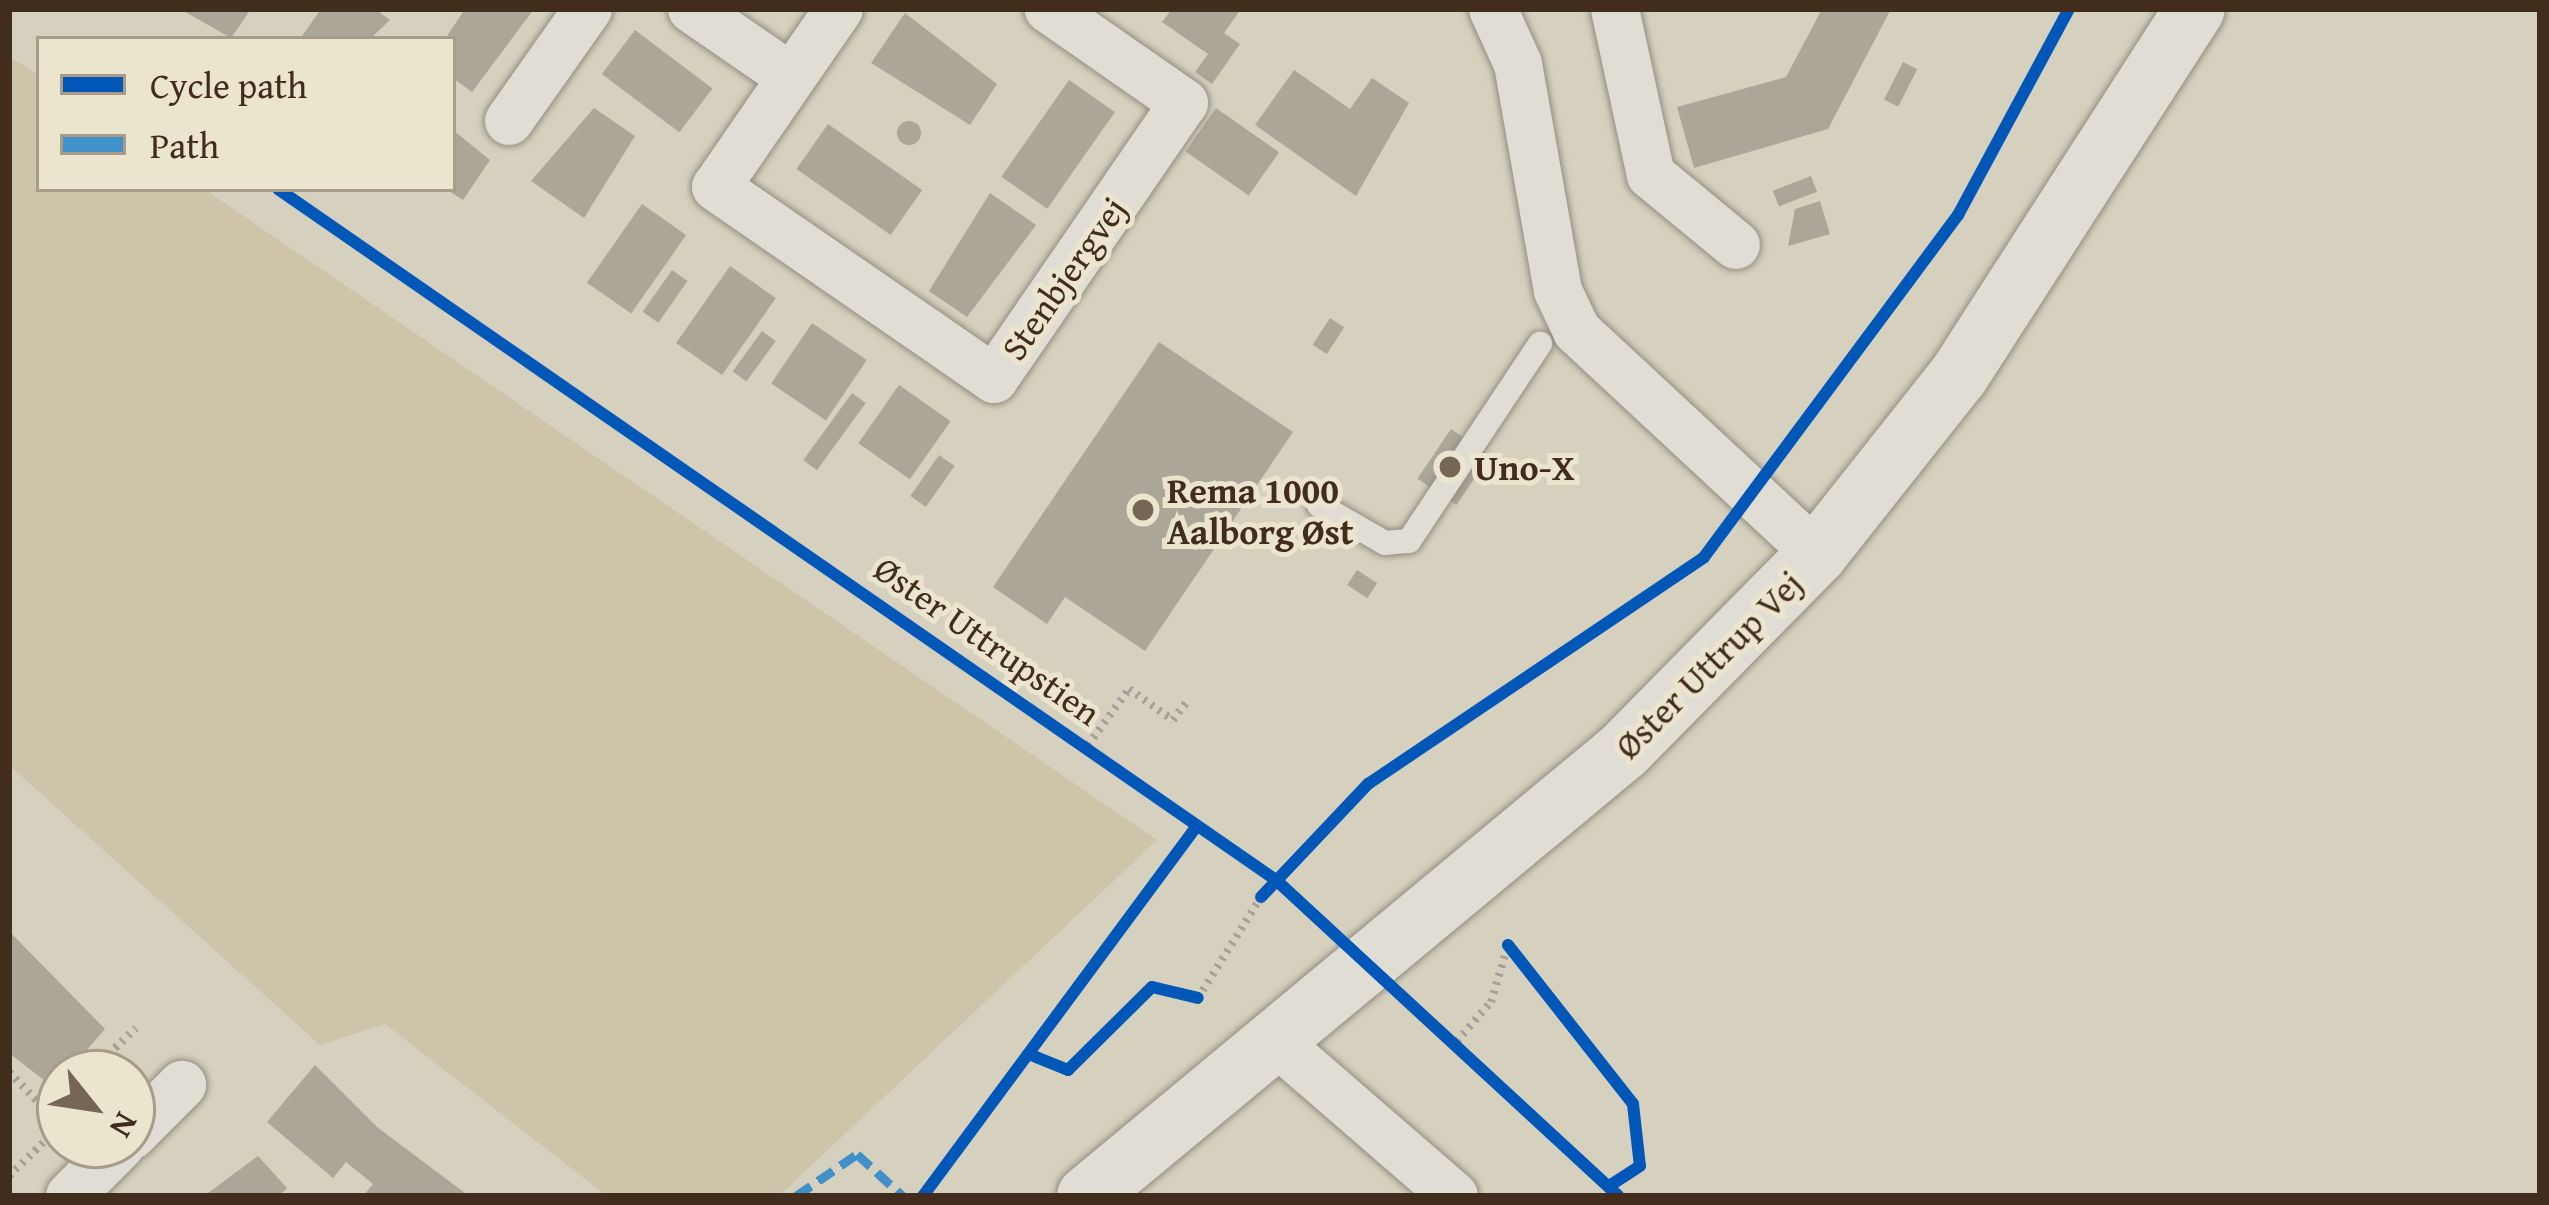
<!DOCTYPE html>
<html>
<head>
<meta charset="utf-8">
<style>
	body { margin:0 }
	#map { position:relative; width:2549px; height:1205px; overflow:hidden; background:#d6d1be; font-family:"Gentium Book Plus",serif }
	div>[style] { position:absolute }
	.green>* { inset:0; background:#cdc4aa }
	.building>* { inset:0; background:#aba698; transform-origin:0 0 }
	.round { border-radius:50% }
	.path>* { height:8px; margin-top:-4px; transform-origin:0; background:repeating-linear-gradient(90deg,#a6a199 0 3px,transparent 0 9px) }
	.roads { filter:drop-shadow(0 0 3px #938e81) drop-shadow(0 0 3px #938e81) }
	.service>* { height:24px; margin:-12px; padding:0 12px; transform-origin:12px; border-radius:12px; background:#e0ded4 }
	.minor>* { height:48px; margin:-24px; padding:0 24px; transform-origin:24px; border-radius:24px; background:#e0ded4 }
	.tertiary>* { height:60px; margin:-30px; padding:0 30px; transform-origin:30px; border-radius:30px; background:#e0ded4 }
	.quiet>* { height:9px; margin-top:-4.5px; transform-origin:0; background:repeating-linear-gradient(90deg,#4090ca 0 18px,transparent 0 27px) }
	.cycleway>* { height:12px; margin:-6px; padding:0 6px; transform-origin:6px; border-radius:6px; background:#0057b8 }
	.dots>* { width:33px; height:33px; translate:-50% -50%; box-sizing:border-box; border:6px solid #ece5ce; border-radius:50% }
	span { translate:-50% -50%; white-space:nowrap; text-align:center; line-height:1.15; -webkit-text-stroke:10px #ece5ce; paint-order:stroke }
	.street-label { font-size:36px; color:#422d1d }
	.poi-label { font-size:36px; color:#422d1d; font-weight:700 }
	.left { translate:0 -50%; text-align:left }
	.frame { position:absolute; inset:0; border:12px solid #422d1d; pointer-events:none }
	.legend { position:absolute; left:36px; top:36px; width:420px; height:156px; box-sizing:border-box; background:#ece5ce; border:3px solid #a89b87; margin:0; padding:15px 21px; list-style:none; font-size:36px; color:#422d1d }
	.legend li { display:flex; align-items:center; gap:24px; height:60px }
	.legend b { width:60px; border:3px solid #a89b87 }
	.north { position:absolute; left:36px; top:1049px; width:120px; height:120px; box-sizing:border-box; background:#ece5ce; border:3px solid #a89b87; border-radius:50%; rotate:120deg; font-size:33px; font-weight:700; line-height:48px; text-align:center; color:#422d1d }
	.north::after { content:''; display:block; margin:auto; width:42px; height:54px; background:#766655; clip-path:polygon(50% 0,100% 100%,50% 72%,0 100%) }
</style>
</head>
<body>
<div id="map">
	<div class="green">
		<div style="clip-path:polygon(9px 56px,39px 76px,39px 189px,204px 189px,1157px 840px,779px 1196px,607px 1196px,385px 1024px,320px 1045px,9px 765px)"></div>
	</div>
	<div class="building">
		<div style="clip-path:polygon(180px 9px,251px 9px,231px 38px)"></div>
		<div style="clip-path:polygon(321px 9px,375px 9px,390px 20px,370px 39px,300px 39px)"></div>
		<div style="clip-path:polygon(465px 9px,534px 9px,472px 92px,453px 78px,445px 39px)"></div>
		<div style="clip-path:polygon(1172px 9px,1241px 9px,1224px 33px,1240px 44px,1212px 84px,1195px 72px,1208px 54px,1162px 22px)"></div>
		<div style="clip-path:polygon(1822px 9px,1891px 9px,1828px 129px,1694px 168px,1677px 107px,1786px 77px)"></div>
		<div style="clip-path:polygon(905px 13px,997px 84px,970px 125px,871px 63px)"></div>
		<div style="left:635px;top:30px;width:97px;height:55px;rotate:37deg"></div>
		<div style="left:1903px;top:62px;width:16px;height:42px;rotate:27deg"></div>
		<div style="clip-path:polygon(1294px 70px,1350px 109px,1372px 78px,1409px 103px,1356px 196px,1255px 125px)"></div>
		<div style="left:1069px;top:80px;width:56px;height:118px;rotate:35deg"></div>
		<div style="clip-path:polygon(594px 108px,635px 136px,584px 218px,531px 181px)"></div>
		<div style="left:1216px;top:108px;width:77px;height:53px;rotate:35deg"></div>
		<div class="round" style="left:897px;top:121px;width:24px;height:24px"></div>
		<div style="left:828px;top:124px;width:115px;height:55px;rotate:35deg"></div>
		<div style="clip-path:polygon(453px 130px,490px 160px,463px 200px,446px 189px)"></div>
		<div style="left:1811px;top:176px;width:17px;height:41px;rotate:69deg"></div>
		<div style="clip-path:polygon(990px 193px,1036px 225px,967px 317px,929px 291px)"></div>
		<div style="clip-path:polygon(1820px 201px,1830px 234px,1788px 246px,1795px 209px)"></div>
		<div style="left:642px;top:204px;width:54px;height:96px;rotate:35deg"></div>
		<div style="left:730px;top:266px;width:56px;height:94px;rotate:35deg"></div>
		<div style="left:672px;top:270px;width:19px;height:51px;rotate:35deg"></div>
		<div style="left:1330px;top:318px;width:17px;height:32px;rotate:33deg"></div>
		<div style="left:812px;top:323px;width:66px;height:73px;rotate:34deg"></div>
		<div style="left:762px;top:331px;width:17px;height:50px;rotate:36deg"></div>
		<div style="clip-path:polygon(1159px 342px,1293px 432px,1145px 651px,1065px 597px,1047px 624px,993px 587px)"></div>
		<div style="left:899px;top:385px;width:63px;height:71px;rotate:35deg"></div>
		<div style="left:852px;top:393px;width:17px;height:83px;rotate:36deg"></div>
		<div style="left:1451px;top:429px;width:47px;height:60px;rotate:34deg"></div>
		<div style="left:939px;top:455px;width:19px;height:50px;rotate:35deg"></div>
		<div style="left:1357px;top:570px;width:24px;height:18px;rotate:33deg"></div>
		<div style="clip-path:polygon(9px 931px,105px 1029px,54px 1088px,9px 1053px)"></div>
		<div style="clip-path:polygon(315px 1065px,377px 1127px,469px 1196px,363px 1196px,373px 1184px,346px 1162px,333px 1178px,267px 1122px)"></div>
		<div style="clip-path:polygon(258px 1156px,287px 1188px,279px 1196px,204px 1196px)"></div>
	</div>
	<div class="path">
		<div style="left:1088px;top:745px;width:69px;rotate:-53.8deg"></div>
		<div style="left:1129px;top:689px;width:54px;rotate:35.2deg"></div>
		<div style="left:1173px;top:720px;width:26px;rotate:-53deg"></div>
		<div style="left:1198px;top:998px;width:119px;rotate:-58deg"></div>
		<div style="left:1451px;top:1048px;width:61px;rotate:-49deg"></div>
		<div style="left:1491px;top:1002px;width:59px;rotate:-73.4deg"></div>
		<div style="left:9px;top:1072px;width:74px;rotate:46.1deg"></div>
		<div style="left:89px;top:1073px;width:65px;rotate:-43.8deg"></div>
		<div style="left:9px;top:1176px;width:71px;rotate:-44.4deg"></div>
	</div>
	<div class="roads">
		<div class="service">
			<div style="left:1319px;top:505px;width:76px;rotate:29.9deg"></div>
			<div style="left:1385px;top:543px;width:24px;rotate:-5deg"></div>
			<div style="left:1409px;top:541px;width:237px;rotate:-56.4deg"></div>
		</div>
		<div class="minor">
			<div style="left:692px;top:9px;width:120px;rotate:34.5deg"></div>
			<div style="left:839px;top:9px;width:216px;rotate:124.6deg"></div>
			<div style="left:716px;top:187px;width:338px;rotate:34.6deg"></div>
			<div style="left:994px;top:379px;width:335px;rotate:-55.5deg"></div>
			<div style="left:1184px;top:103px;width:165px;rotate:-145.2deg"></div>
			<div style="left:1493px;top:9px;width:60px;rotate:65.6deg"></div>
			<div style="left:1518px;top:64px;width:230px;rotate:80deg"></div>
			<div style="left:1558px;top:291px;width:44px;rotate:64.6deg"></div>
			<div style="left:1577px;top:331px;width:328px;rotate:42.9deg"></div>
			<div style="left:1615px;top:9px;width:170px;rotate:77.8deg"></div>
			<div style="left:1651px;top:175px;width:110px;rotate:39.5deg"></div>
			<div style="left:509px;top:121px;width:137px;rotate:-54.8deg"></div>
			<div style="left:1274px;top:1040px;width:238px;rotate:40.9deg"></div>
			<div style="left:132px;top:1135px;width:71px;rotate:-45deg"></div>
			<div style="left:70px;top:1196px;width:72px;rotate:-45deg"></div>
		</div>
		<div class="tertiary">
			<div style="left:1087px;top:1196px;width:697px;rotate:-39.7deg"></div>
			<div style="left:1623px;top:751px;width:276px;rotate:-45.4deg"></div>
			<div style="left:1817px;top:554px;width:228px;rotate:-51.6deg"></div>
			<div style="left:1959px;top:375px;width:435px;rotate:-57.2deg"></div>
		</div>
	</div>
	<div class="quiet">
		<div style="left:796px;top:1196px;width:74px;rotate:-34.5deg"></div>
		<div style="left:857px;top:1154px;width:62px;rotate:42.4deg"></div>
	</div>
	<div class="cycleway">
		<div style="left:278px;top:189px;width:1214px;rotate:34.7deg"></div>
		<div style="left:1276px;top:880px;width:466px;rotate:42.7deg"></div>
		<div style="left:1261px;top:897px;width:156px;rotate:-46.6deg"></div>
		<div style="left:1368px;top:784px;width:405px;rotate:-34deg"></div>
		<div style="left:1704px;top:557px;width:426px;rotate:-53.4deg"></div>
		<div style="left:1958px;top:215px;width:234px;rotate:-61.7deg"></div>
		<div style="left:1508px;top:945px;width:202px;rotate:51.8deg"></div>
		<div style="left:1633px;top:1104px;width:62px;rotate:83.6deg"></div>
		<div style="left:1640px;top:1166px;width:37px;rotate:147deg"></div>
		<div style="left:1031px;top:1055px;width:40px;rotate:22deg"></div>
		<div style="left:1068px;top:1070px;width:118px;rotate:-44.7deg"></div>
		<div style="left:1152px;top:987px;width:47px;rotate:13.4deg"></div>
		<div style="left:923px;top:1196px;width:460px;rotate:-53.5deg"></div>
	</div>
	<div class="dots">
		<div style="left:1450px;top:467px;background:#766655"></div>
		<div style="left:1143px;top:510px;background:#766655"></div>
	</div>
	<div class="street-label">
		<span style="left:1063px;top:278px;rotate:-55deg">Stenbjergvej</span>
		<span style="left:988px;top:640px;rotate:35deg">Øster Uttrupstien</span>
		<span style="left:1708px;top:664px;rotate:-45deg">Øster Uttrup Vej</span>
	</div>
	<div class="poi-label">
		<span class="left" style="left:1474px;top:467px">Uno-X</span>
		<span class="left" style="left:1167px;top:510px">Rema 1000<br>Aalborg Øst</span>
	</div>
	<div class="frame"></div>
	<ul class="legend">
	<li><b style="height:15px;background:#0057b8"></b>Cycle path</li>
	<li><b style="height:15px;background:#4090ca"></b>Path</li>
	</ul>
	<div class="north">N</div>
</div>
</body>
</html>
